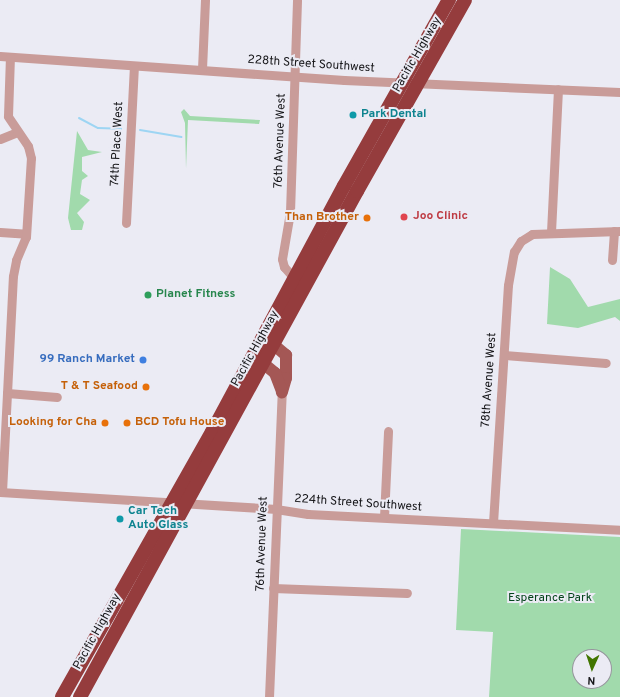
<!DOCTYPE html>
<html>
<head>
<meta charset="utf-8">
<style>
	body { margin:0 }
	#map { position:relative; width:620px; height:697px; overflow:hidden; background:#ebebf4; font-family:Overpass,sans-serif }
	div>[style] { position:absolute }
	.green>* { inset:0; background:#a1daac }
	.stream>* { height:2px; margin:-1px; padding:0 1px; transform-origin:1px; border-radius:1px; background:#9dd5f3 }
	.minor>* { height:9px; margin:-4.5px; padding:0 4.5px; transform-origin:4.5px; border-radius:4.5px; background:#c99c99 }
	.major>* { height:12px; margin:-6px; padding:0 6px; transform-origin:6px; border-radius:6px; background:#a45755 }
	.highway>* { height:14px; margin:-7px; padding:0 7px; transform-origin:7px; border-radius:7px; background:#953c3d }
	.dots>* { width:11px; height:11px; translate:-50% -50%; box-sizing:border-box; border:2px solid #ebebf4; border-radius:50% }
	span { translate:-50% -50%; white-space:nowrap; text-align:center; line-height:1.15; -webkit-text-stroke:4px #ebebf4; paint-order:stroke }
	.street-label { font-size:12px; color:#151518 }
	.culture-label { font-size:12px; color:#0d838f; font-weight:700 }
	.left { translate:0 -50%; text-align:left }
	.health-label { font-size:12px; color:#be3a42; font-weight:700 }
	.food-label { font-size:12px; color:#c56008; font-weight:700 }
	.right { translate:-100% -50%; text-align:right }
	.leisure-label { font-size:12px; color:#27864d; font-weight:700 }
	.shop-label { font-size:12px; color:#366cbe; font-weight:700 }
	.park-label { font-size:12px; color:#04431b }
	.north { position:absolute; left:572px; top:649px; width:40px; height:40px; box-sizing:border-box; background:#ebebf4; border:1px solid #95959c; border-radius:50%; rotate:183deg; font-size:11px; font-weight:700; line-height:16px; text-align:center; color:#151518 }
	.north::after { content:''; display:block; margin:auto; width:14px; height:18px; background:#417500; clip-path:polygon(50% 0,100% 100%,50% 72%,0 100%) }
</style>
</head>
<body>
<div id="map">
	<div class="green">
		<div style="clip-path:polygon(184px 109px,190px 116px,260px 120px,259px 124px,188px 120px,186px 169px,185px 123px,181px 112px)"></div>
		<div style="clip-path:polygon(77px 131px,88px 150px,102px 152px,82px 157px,82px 171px,88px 176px,82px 180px,80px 194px,90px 200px,77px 213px,84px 222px,82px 230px,71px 230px,68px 218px)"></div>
		<div style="clip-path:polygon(550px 267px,570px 279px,588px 307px,620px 299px,620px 321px,615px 317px,578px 328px,547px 324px)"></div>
		<div style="clip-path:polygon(evenodd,461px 529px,620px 537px,620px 697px,489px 697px,493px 632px,456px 630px,461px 529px,580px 657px,604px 657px,604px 681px,580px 681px,580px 657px)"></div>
	</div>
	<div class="stream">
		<div style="left:79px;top:118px;width:21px;rotate:28deg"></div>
		<div style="left:98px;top:128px;width:23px;rotate:2deg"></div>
		<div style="left:140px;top:130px;width:42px;rotate:9.7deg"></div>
	</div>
	<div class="minor">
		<div style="left:0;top:56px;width:345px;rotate:4deg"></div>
		<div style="left:344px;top:80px;width:276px;rotate:2.5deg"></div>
		<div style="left:202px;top:69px;width:69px;rotate:-87.5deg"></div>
		<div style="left:0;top:139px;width:18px;rotate:-22deg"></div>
		<div style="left:126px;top:223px;width:157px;rotate:-87.1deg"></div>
		<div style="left:0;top:232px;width:26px;rotate:4deg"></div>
		<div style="left:551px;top:232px;width:143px;rotate:-87.2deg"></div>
		<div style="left:612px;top:260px;width:29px;rotate:-86deg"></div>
		<div style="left:294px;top:278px;width:15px;rotate:-132deg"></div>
		<div style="left:284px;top:267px;width:8px;rotate:-104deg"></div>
		<div style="left:282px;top:259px;width:48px;rotate:-80.3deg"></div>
		<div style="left:290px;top:212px;width:212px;rotate:-88.1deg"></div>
		<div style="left:505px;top:355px;width:101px;rotate:4.5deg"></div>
		<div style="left:7px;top:393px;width:50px;rotate:4.6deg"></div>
		<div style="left:0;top:492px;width:277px;rotate:3.5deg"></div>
		<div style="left:276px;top:509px;width:32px;rotate:9deg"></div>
		<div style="left:308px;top:514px;width:312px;rotate:2.9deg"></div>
		<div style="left:2px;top:492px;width:216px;rotate:-87.1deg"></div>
		<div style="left:13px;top:276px;width:16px;rotate:-79deg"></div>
		<div style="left:16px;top:260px;width:25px;rotate:-67deg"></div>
		<div style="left:26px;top:237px;width:79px;rotate:-86.4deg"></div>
		<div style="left:31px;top:158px;width:12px;rotate:-104deg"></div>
		<div style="left:28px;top:146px;width:36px;rotate:-124deg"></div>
		<div style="left:8px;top:116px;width:59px;rotate:-88.1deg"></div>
		<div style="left:384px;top:517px;width:86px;rotate:-87.3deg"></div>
		<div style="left:493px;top:523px;width:238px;rotate:-86.4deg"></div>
		<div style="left:508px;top:285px;width:34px;rotate:-80deg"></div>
		<div style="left:514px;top:252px;width:13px;rotate:-58deg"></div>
		<div style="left:521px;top:241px;width:13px;rotate:-32deg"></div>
		<div style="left:532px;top:234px;width:88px;rotate:-2deg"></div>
		<div style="left:273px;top:588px;width:134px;rotate:2.1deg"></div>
		<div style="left:269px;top:697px;width:305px;rotate:-87.6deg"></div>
	</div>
	<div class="major">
		<div style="left:274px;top:345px;width:16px;rotate:40deg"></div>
		<div style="left:286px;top:355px;width:23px;rotate:90deg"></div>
		<div style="left:286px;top:378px;width:15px;rotate:106deg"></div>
		<div style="left:264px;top:364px;width:14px;rotate:39deg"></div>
		<div style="left:275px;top:373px;width:19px;rotate:69deg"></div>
	</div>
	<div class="highway">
		<div style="left:62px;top:697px;width:305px;rotate:-60.5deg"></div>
		<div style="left:212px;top:432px;width:279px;rotate:-61.8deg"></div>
		<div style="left:344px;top:186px;width:214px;rotate:-60.6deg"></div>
		<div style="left:80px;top:697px;width:577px;rotate:-61.3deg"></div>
		<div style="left:357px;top:191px;width:219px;rotate:-60.5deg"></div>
	</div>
	<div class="dots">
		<div style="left:353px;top:115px;background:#0f9aa8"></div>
		<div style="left:404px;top:217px;background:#e0444e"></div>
		<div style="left:367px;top:218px;background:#e8710a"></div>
		<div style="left:148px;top:295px;background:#2e9e5b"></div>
		<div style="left:143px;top:360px;background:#3f7fe0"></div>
		<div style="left:146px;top:387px;background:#e8710a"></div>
		<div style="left:105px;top:423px;background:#e8710a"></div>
		<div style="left:127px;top:423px;background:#e8710a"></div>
		<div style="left:120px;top:519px;background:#0f9aa8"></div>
	</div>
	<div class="street-label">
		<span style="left:418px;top:55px;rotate:-60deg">Pacific Highway</span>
		<span style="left:311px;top:65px;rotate:4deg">228th Street Southwest</span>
		<span style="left:281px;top:141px;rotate:-88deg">76th Avenue West</span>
		<span style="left:118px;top:144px;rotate:-87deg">74th Place West</span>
		<span style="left:256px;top:349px;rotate:-61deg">Pacific Highway</span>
		<span style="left:490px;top:380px;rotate:-86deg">78th Avenue West</span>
		<span style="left:358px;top:504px;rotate:4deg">224th Street Southwest</span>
		<span style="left:263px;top:544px;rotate:-88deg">76th Avenue West</span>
		<span style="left:98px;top:632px;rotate:-61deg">Pacific Highway</span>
	</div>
	<div class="culture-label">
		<span class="left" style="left:361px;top:115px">Park Dental</span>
		<span class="left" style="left:128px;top:519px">Car Tech<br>Auto Glass</span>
	</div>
	<div class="health-label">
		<span class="left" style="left:413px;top:217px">Joo Clinic</span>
	</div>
	<div class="food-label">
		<span class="right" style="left:359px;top:218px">Than Brother</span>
		<span class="right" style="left:138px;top:387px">T &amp; T Seafood</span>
		<span class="right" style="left:97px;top:423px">Looking for Cha</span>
		<span class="left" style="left:135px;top:423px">BCD Tofu House</span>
	</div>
	<div class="leisure-label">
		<span class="left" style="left:156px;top:295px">Planet Fitness</span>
	</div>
	<div class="shop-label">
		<span class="right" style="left:135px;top:360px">99 Ranch Market</span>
	</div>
	<div class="park-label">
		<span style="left:550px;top:599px">Esperance Park</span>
	</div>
	<div class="north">N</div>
</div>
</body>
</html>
